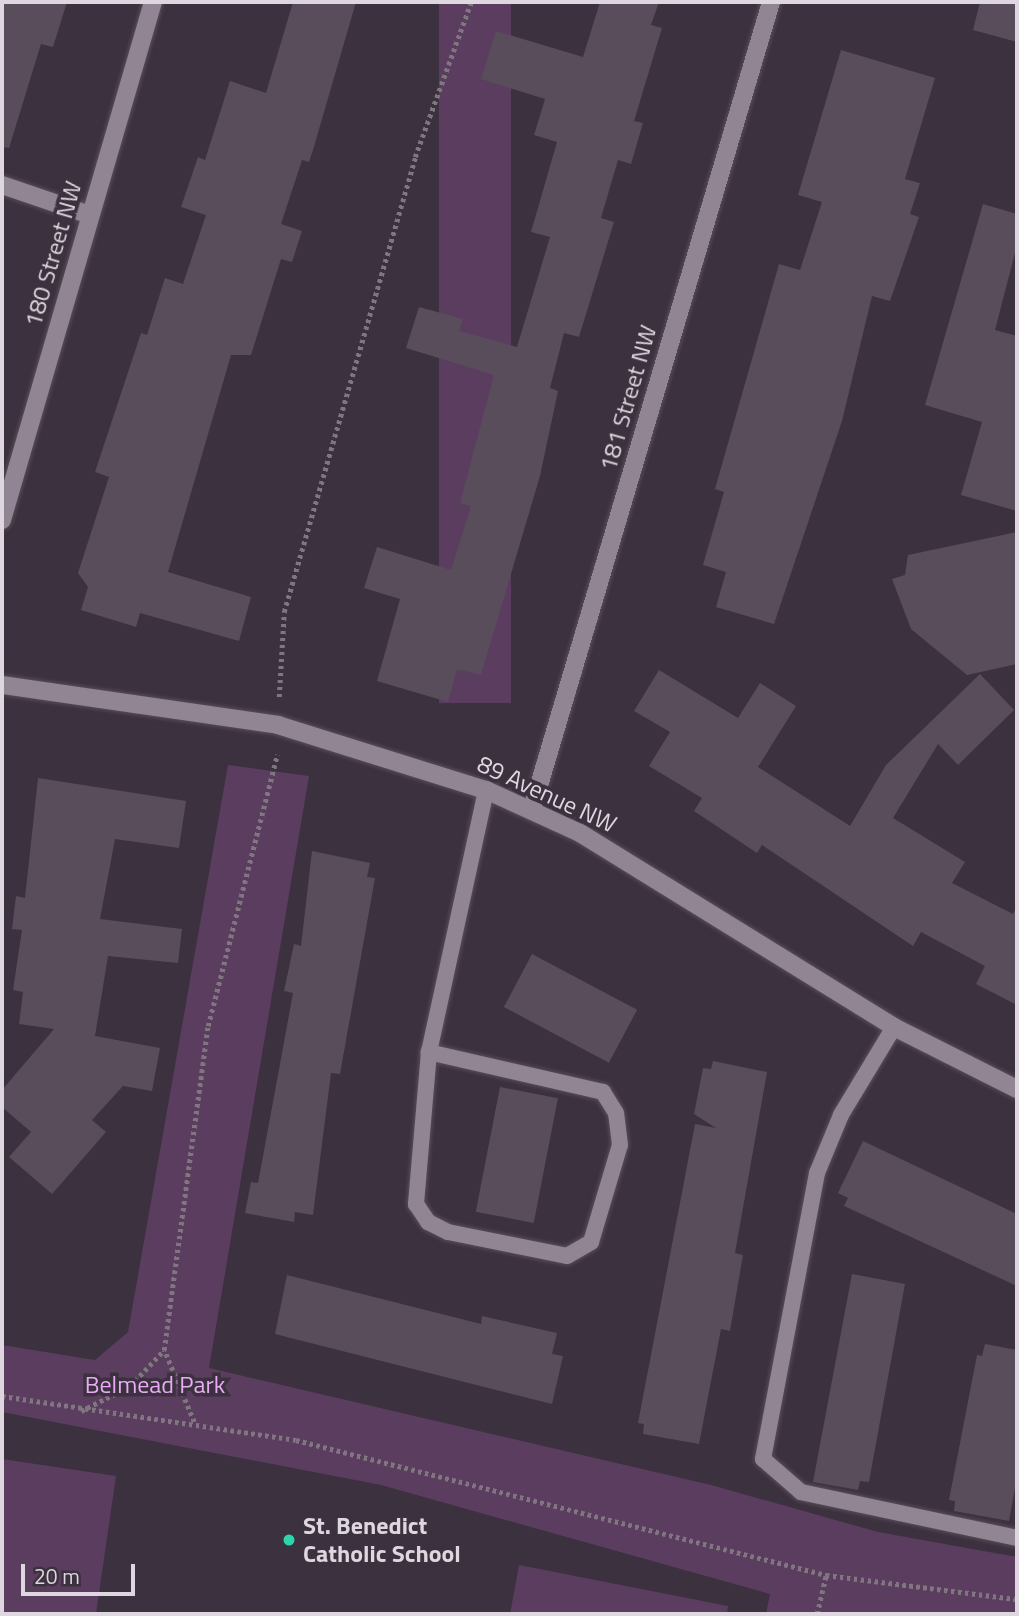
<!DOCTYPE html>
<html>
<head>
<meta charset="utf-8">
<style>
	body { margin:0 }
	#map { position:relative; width:1019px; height:1616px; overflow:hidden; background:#3c313e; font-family:"Titillium Web",sans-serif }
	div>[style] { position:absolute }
	.green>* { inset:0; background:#5b3d60; transform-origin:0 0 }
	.building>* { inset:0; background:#594d5b; transform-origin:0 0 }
	.path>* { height:4.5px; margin-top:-2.25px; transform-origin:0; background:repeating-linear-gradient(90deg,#7f7680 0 3.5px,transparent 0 7px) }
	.roads { filter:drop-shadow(0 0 2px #574e59) drop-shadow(0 0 2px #574e59) }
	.lane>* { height:16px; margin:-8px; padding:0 8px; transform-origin:8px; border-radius:8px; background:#918493 }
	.street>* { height:18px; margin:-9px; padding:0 9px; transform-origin:9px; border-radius:9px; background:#918493 }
	.dots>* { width:19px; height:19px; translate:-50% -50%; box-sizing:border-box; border:4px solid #3c313e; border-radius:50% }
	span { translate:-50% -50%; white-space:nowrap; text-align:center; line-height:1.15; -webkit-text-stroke:7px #3c313e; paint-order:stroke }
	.street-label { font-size:24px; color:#ded7df }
	.park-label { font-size:24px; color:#eaaaf6 }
	.poi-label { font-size:24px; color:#ded7df; font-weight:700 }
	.left { translate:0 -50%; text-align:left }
	.frame { position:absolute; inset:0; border:4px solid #ded7df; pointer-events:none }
	.scale { position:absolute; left:21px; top:1564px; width:114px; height:32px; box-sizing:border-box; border:4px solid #ded7df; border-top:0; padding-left:9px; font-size:21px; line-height:24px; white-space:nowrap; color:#ded7df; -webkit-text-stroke:5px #3c313e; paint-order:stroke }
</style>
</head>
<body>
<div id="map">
	<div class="green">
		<div style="left:439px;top:2px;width:72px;height:701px"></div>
		<div style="clip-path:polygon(228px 765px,309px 776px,209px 1368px,711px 1485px,878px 1532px,1017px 1557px,1017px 1614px,766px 1614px,770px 1594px,381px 1485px,2px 1412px,2px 1345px,95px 1360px,128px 1332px)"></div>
		<div style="clip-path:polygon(2px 1459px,116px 1476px,96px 1614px,2px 1614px)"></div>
		<div style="clip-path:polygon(519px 1565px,728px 1606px,727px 1614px,510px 1614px)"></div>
	</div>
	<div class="building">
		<div style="clip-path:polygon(2px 2px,67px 2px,53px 47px,41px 44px,9px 148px,2px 147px)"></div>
		<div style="clip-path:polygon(293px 2px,356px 2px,313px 150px,309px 162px,302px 160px,281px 224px,302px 231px,292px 262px,281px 259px,251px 355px,231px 355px,168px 572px,251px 597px,239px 641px,140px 613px,136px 627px,81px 610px,88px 587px,78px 573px,109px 477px,95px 472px,141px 333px,147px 335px,165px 278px,183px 284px,206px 215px,181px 207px,198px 157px,205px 160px,230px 81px,266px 93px)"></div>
		<div style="clip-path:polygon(600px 2px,659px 2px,651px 25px,662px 28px,634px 121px,643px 123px,631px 164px,618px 160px,601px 218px,614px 222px,579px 337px,564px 333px,550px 388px,558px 391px,540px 476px,481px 675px,457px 669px,448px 702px,377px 681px,400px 599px,364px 588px,377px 547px,451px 570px,471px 506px,460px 503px,494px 375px,406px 348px,419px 307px,463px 319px,459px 331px,517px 347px,550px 237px,531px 232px,557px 142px,534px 135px,545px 99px,481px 79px,496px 31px,583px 57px)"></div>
		<div style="clip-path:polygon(980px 2px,1017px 2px,1017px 42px,973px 30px)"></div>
		<div style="clip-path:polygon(841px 50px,935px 78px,905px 179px,920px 183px,910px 214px,919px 217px,890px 301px,872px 296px,842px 421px,774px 624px,716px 607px,726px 572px,703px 565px,724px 492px,715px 489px,779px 264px,800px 270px,822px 202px,798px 195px)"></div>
		<div style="clip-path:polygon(983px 204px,1017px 214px,1017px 245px,995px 330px,1017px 336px,1017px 511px,961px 495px,982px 422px,925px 405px)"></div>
		<div style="clip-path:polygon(1017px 532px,1017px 664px,967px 675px,911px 629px,892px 579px,905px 575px,908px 555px)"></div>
		<div style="clip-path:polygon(659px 670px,738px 718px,760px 683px,796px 706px,758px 767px,850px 826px,886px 765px,980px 674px,1014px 710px,958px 765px,938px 744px,893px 818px,965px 862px,952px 883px,1013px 914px,1017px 906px,1017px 1005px,976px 984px,985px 966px,921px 932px,913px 946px,762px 845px,757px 853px,694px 811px,702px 798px,649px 766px,670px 732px,634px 711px)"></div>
		<div style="clip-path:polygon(38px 778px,186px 801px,179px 848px,115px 839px,100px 919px,182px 929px,178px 963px,108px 956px,95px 1036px,160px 1048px,152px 1091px,123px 1086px,92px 1120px,106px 1132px,52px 1194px,9px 1157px,31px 1132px,2px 1107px,2px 1090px,54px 1029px,19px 1024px,23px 992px,13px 990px,22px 930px,12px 929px,16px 896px,25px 898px)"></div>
		<div style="clip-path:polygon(312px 851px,370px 863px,367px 877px,375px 878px,340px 1074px,331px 1073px,313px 1215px,295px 1212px,294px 1222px,245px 1213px,251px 1182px,258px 1183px,280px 1064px,293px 993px,284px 991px,294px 944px,301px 946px)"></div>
		<div style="left:532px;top:954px;width:119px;height:60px;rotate:28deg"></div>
		<div style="clip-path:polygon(713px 1061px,767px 1072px,735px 1253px,743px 1255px,730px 1331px,721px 1329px,699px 1444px,643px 1434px,644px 1424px,638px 1423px,695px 1124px,716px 1128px,694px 1114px,703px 1068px,711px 1069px)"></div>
		<div style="left:500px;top:1087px;width:59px;height:127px;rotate:11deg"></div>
		<div style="clip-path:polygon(863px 1141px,1017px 1214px,1017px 1286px,844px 1206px,848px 1198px,838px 1193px)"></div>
		<div style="clip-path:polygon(852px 1274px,905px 1284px,869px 1482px,860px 1481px,858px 1490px,813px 1482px)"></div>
		<div style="clip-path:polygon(287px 1275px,481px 1324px,482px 1316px,557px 1333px,552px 1354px,563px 1356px,552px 1404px,275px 1334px)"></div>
		<div style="clip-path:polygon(985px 1344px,1017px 1350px,1017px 1477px,1009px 1521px,954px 1511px,955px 1501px,949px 1500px,977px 1355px,982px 1356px)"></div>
	</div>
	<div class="path">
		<div style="left:279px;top:697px;width:85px;rotate:-86.6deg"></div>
		<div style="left:284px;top:612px;width:473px;rotate:-73.9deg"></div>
		<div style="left:415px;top:157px;width:165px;rotate:-70.1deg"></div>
		<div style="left:2px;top:1396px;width:297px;rotate:8.5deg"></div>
		<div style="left:296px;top:1440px;width:547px;rotate:14.29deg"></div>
		<div style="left:826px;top:1575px;width:193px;rotate:7.2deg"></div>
		<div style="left:81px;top:1411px;width:55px;rotate:-27deg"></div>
		<div style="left:130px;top:1386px;width:50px;rotate:-46.6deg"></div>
		<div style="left:194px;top:1422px;width:78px;rotate:-112.6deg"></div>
		<div style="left:164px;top:1350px;width:327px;rotate:-82.3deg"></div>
		<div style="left:208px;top:1026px;width:280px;rotate:-75.7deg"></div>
		<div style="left:817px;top:1614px;width:40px;rotate:-77deg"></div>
	</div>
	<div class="roads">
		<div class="lane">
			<div style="left:894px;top:1027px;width:103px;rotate:121.1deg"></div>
			<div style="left:841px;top:1115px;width:63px;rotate:112.5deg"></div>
			<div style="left:817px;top:1173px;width:291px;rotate:100.7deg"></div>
			<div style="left:763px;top:1459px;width:50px;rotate:41deg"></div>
			<div style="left:801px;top:1492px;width:221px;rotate:12deg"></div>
			<div style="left:429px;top:1052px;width:153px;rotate:94.9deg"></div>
			<div style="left:416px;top:1204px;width:22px;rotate:56deg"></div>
			<div style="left:428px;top:1222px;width:22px;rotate:27deg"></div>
			<div style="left:448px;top:1232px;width:121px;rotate:11.4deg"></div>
			<div style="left:567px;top:1256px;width:28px;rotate:-30deg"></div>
			<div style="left:591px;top:1242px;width:101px;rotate:-73.4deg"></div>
			<div style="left:620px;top:1145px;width:32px;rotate:-97deg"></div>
			<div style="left:616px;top:1113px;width:25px;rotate:-122deg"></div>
			<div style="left:603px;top:1092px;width:179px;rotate:-167.1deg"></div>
			<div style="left:429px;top:1052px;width:268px;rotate:-77.7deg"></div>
		</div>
		<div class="street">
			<div style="left:2px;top:185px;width:93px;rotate:18.8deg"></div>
			<div style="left:2px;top:520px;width:540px;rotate:-73.75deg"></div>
			<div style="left:2px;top:685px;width:279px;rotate:8.2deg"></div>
			<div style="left:278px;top:725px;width:218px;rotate:17.4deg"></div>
			<div style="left:486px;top:790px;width:103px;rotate:24.6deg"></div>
			<div style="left:580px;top:833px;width:369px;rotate:31.7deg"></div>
			<div style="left:894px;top:1027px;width:138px;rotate:26.8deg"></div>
			<div style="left:532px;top:809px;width:842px;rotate:-73.5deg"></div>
		</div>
	</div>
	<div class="dots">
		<div style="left:289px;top:1540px;background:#2cd5ab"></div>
	</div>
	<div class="street-label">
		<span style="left:53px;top:254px;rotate:-74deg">180 Street NW</span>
		<span style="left:628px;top:398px;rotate:-74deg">181 Street NW</span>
		<span style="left:547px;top:794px;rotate:25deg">89 Avenue NW</span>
	</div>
	<div class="park-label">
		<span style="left:155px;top:1385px">Belmead Park</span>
	</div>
	<div class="poi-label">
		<span class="left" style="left:303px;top:1540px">St. Benedict<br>Catholic School</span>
	</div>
	<div class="frame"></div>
	<div class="scale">20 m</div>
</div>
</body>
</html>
